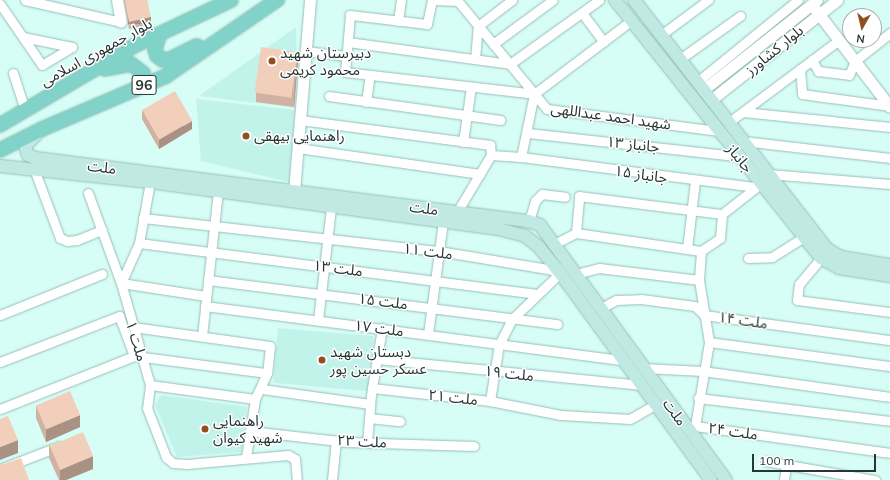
<!DOCTYPE html>
<html>
<head>
<meta charset="utf-8">
<style>
	body { margin:0 }
	#map { position:relative; width:890px; height:480px; overflow:hidden; background:#d6fdf6; font-family:Mulish,"Noto Sans Arabic",sans-serif }
	div>[style] { position:absolute }
	.built>* { inset:0; background:#c2f3ea; transform-origin:0 0 }
	.roads { filter:drop-shadow(0 0 1px #98beb7) drop-shadow(0 0 1px #98beb7) }
	.minor>* { height:9px; margin:-4.5px; padding:0 4.5px; transform-origin:4.5px; border-radius:4.5px; background:#fff }
	.tertiary>* { height:11px; margin:-5.5px; padding:0 5.5px; transform-origin:5.5px; border-radius:5.5px; background:#fff }
	.secondary>* { height:12px; margin:-6px; padding:0 6px; transform-origin:6px; border-radius:6px; background:#c0e9e4 }
	.primary>* { height:14px; margin:-7px; padding:0 7px; transform-origin:7px; border-radius:7px; background:#81d3c9 }
	.wall>* { inset:0; background:#cfb2a1 }
	.shaded-wall>* { inset:0; background:#a99183; transform-origin:0 0 }
	.building>* { inset:0; background:#f1cfbb; transform-origin:0 0 }
	.dots>* { width:11px; height:11px; translate:-50% -50%; box-sizing:border-box; border:2px solid #fff; border-radius:50% }
	span { translate:-50% -50%; white-space:nowrap; text-align:center; line-height:1.15; -webkit-text-stroke:3px #fff; paint-order:stroke }
	.shield-label span { padding:1px 3px; background:#fff; border:1px solid; border-radius:3px; -webkit-text-stroke-width:0 }
	.shield-label { font-size:14px; color:#263633; font-weight:700 }
	.street-label { font-size:15px; color:#263633 }
	.poi-label { font-size:15px; color:#263633 }
	.left { translate:0 -50%; text-align:left }
	.north { position:absolute; left:842px; top:8px; width:40px; height:40px; box-sizing:border-box; background:#fff; border:1px solid #a8afad; border-radius:50%; rotate:188deg; font-size:11px; font-weight:700; line-height:16px; text-align:center; color:#263633 }
	.north::after { content:''; display:block; margin:auto; width:14px; height:18px; background:#914e1f; clip-path:polygon(50% 0,100% 100%,50% 72%,0 100%) }
	.scale { position:absolute; left:752px; top:454px; width:124px; height:18px; box-sizing:border-box; border:2px solid #263633; border-top:0; padding-left:5px; font-size:12px; line-height:14px; white-space:nowrap; color:#263633; -webkit-text-stroke:3px #fff; paint-order:stroke }
</style>
</head>
<body>
<div id="map">
	<div class="built">
		<div style="clip-path:polygon(296px 27px,298px 108px,199px 96px)"></div>
		<div style="clip-path:polygon(196px 99px,295px 110px,289px 182px,201px 161px)"></div>
		<div style="left:278px;top:328px;width:96px;height:55px;rotate:5deg"></div>
		<div style="clip-path:polygon(161px 395px,247px 407px,242px 452px,177px 457px,155px 405px)"></div>
	</div>
	<div class="roads">
		<div class="minor">
			<div style="left:25px;top:0;width:98px;rotate:12.9deg"></div>
			<div style="left:457px;top:0;width:141px;rotate:50.5deg"></div>
			<div style="left:547px;top:109px;width:172px;rotate:7.3deg"></div>
			<div style="left:458px;top:1px;width:26px;rotate:-178deg"></div>
			<div style="left:432px;top:0;width:25px;rotate:102deg"></div>
			<div style="left:427px;top:24px;width:78px;rotate:-173.3deg"></div>
			<div style="left:350px;top:15px;width:57px;rotate:95deg"></div>
			<div style="left:345px;top:72px;width:190px;rotate:6.6deg"></div>
			<div style="left:0;top:4px;width:74px;rotate:55.5deg"></div>
			<div style="left:42px;top:65px;width:35px;rotate:-31deg"></div>
			<div style="left:72px;top:47px;width:50px;rotate:-168.5deg"></div>
			<div style="left:582px;top:13px;width:36px;rotate:53deg"></div>
			<div style="left:398px;top:21px;width:21px;rotate:-82deg"></div>
			<div style="left:661px;top:35px;width:59px;rotate:-36.7deg"></div>
			<div style="left:348px;top:42px;width:163px;rotate:7.7deg"></div>
			<div style="left:510px;top:64px;width:110px;rotate:-35.7deg"></div>
			<div style="left:493px;top:44px;width:74px;rotate:-36.3deg"></div>
			<div style="left:306px;top:51px;width:40px;rotate:7.1deg"></div>
			<div style="left:475px;top:59px;width:33px;rotate:-85deg"></div>
			<div style="left:478px;top:26px;width:43px;rotate:-37.4deg"></div>
			<div style="left:680px;top:59px;width:74px;rotate:-35.6deg"></div>
			<div style="left:812px;top:60px;width:13px;rotate:61deg"></div>
			<div style="left:818px;top:71px;width:31px;rotate:7deg"></div>
			<div style="left:849px;top:75px;width:15px;rotate:-67deg"></div>
			<div style="left:855px;top:61px;width:45px;rotate:-38.7deg"></div>
			<div style="left:800px;top:69px;width:25px;rotate:85deg"></div>
			<div style="left:802px;top:94px;width:89px;rotate:7.8deg"></div>
			<div style="left:13px;top:73px;width:40px;rotate:72deg"></div>
			<div style="left:697px;top:82px;width:130px;rotate:-39.1deg"></div>
			<div style="left:534px;top:94px;width:123px;rotate:-37.1deg"></div>
			<div style="left:329px;top:96px;width:173px;rotate:8deg"></div>
			<div style="left:366px;top:102px;width:27px;rotate:-82deg"></div>
			<div style="left:743px;top:112px;width:148px;rotate:5.8deg"></div>
			<div style="left:300px;top:120px;width:192px;rotate:7.5deg"></div>
			<div style="left:490px;top:145px;width:10px;rotate:84deg"></div>
			<div style="left:729px;top:122px;width:137px;rotate:-36.7deg"></div>
			<div style="left:528px;top:133px;width:211px;rotate:6.3deg"></div>
			<div style="left:743px;top:141px;width:148px;rotate:6.6deg"></div>
			<div style="left:463px;top:142px;width:56px;rotate:-81.7deg"></div>
			<div style="left:298px;top:148px;width:184px;rotate:8.1deg"></div>
			<div style="left:521px;top:157px;width:237px;rotate:7.3deg"></div>
			<div style="left:34px;top:169px;width:74px;rotate:69.4deg"></div>
			<div style="left:60px;top:238px;width:8px;rotate:23deg"></div>
			<div style="left:67px;top:241px;width:10px;rotate:-6deg"></div>
			<div style="left:77px;top:240px;width:27px;rotate:-22deg"></div>
			<div style="left:769px;top:174px;width:121px;rotate:4.7deg"></div>
			<div style="left:150px;top:182px;width:62px;rotate:100.2deg"></div>
			<div style="left:139px;top:243px;width:44px;rotate:114.2deg"></div>
			<div style="left:121px;top:283px;width:86px;rotate:8.7deg"></div>
			<div style="left:88px;top:193px;width:96px;rotate:69.9deg"></div>
			<div style="left:121px;top:283px;width:106px;rotate:74.1deg"></div>
			<div style="left:150px;top:385px;width:23px;rotate:97deg"></div>
			<div style="left:147px;top:408px;width:53px;rotate:68.8deg"></div>
			<div style="left:166px;top:457px;width:9px;rotate:41deg"></div>
			<div style="left:173px;top:463px;width:14px;rotate:4deg"></div>
			<div style="left:187px;top:464px;width:101px;rotate:-5.1deg"></div>
			<div style="left:288px;top:455px;width:8px;rotate:30deg"></div>
			<div style="left:295px;top:459px;width:21px;rotate:85deg"></div>
			<div style="left:457px;top:212px;width:66px;rotate:-59.2deg"></div>
			<div style="left:491px;top:155px;width:30px;rotate:4deg"></div>
			<div style="left:521px;top:157px;width:64px;rotate:-78.3deg"></div>
			<div style="left:143px;top:218px;width:298px;rotate:6.4deg"></div>
			<div style="left:439px;top:251px;width:110px;rotate:9.4deg"></div>
			<div style="left:548px;top:269px;width:13px;rotate:18deg"></div>
			<div style="left:560px;top:273px;width:66px;rotate:136.2deg"></div>
			<div style="left:512px;top:319px;width:28px;rotate:117deg"></div>
			<div style="left:499px;top:344px;width:58px;rotate:99deg"></div>
			<div style="left:529px;top:221px;width:21px;rotate:-73deg"></div>
			<div style="left:535px;top:201px;width:10px;rotate:-45deg"></div>
			<div style="left:542px;top:194px;width:23px;rotate:7deg"></div>
			<div style="left:576px;top:233px;width:37px;rotate:-85deg"></div>
			<div style="left:579px;top:196px;width:144px;rotate:7.2deg"></div>
			<div style="left:139px;top:243px;width:400px;rotate:7.3deg"></div>
			<div style="left:554px;top:244px;width:25px;rotate:-27deg"></div>
			<div style="left:576px;top:233px;width:126px;rotate:8.2deg"></div>
			<div style="left:687px;top:249px;width:68px;rotate:-83.3deg"></div>
			<div style="left:748px;top:258px;width:24px;rotate:-2deg"></div>
			<div style="left:772px;top:257px;width:36px;rotate:-32deg"></div>
			<div style="left:821px;top:258px;width:34px;rotate:130deg"></div>
			<div style="left:799px;top:284px;width:16px;rotate:97deg"></div>
			<div style="left:797px;top:300px;width:94px;rotate:7.4deg"></div>
			<div style="left:576px;top:274px;width:24px;rotate:-15deg"></div>
			<div style="left:599px;top:268px;width:101px;rotate:6.8deg"></div>
			<div style="left:208px;top:280px;width:352px;rotate:7.2deg"></div>
			<div style="left:205px;top:306px;width:421px;rotate:7.4deg"></div>
			<div style="left:601px;top:308px;width:17px;rotate:-28deg"></div>
			<div style="left:616px;top:300px;width:25px;rotate:-2deg"></div>
			<div style="left:641px;top:299px;width:54px;rotate:7.4deg"></div>
			<div style="left:695px;top:306px;width:13px;rotate:45deg"></div>
			<div style="left:704px;top:315px;width:188px;rotate:7.7deg"></div>
			<div style="left:0;top:315px;width:110px;rotate:-21.9deg"></div>
			<div style="left:318px;top:320px;width:114px;rotate:-83.4deg"></div>
			<div style="left:133px;top:327px;width:138px;rotate:7.9deg"></div>
			<div style="left:270px;top:346px;width:27px;rotate:96deg"></div>
			<div style="left:267px;top:373px;width:29px;rotate:115deg"></div>
			<div style="left:255px;top:399px;width:59px;rotate:98.8deg"></div>
			<div style="left:428px;top:334px;width:114px;rotate:-82.4deg"></div>
			<div style="left:202px;top:336px;width:145px;rotate:-83.7deg"></div>
			<div style="left:709px;top:342px;width:183px;rotate:7.6deg"></div>
			<div style="left:143px;top:357px;width:125px;rotate:7.4deg"></div>
			<div style="left:377px;top:359px;width:266px;rotate:5.6deg"></div>
			<div style="left:0;top:362px;width:128px;rotate:-21.1deg"></div>
			<div style="left:119px;top:316px;width:43px;rotate:69.4deg"></div>
			<div style="left:134px;top:356px;width:144px;rotate:158.4deg"></div>
			<div style="left:644px;top:368px;width:59px;rotate:2.9deg"></div>
			<div style="left:703px;top:371px;width:189px;rotate:7.9deg"></div>
			<div style="left:150px;top:385px;width:106px;rotate:7.6deg"></div>
			<div style="left:372px;top:388px;width:61px;rotate:-80.5deg"></div>
			<div style="left:262px;top:389px;width:109px;rotate:7.9deg"></div>
			<div style="left:370px;top:404px;width:16px;rotate:-83deg"></div>
			<div style="left:372px;top:388px;width:119px;rotate:6.3deg"></div>
			<div style="left:490px;top:401px;width:72px;rotate:11.2deg"></div>
			<div style="left:561px;top:415px;width:69px;rotate:3.3deg"></div>
			<div style="left:630px;top:419px;width:30px;rotate:-30deg"></div>
			<div style="left:698px;top:398px;width:193px;rotate:6.8deg"></div>
			<div style="left:369px;top:418px;width:31px;rotate:6deg"></div>
			<div style="left:695px;top:426px;width:197px;rotate:7.9deg"></div>
			<div style="left:688px;top:429px;width:8px;rotate:-23deg"></div>
			<div style="left:695px;top:426px;width:85px;rotate:-80.5deg"></div>
			<div style="left:709px;top:342px;width:63px;rotate:-99.2deg"></div>
			<div style="left:699px;top:280px;width:29px;rotate:-86deg"></div>
			<div style="left:701px;top:251px;width:23px;rotate:-34deg"></div>
			<div style="left:720px;top:238px;width:24px;rotate:-85deg"></div>
			<div style="left:722px;top:214px;width:41px;rotate:-38deg"></div>
			<div style="left:250px;top:431px;width:98px;rotate:6.5deg"></div>
			<div style="left:347px;top:442px;width:127px;rotate:1.8deg"></div>
			<div style="left:367px;top:442px;width:38px;rotate:-85deg"></div>
			<div style="left:765px;top:461px;width:112px;rotate:9.8deg"></div>
			<div style="left:0;top:469px;width:64px;rotate:-21deg"></div>
			<div style="left:332px;top:480px;width:40px;rotate:-84.3deg"></div>
			<div style="left:784px;top:480px;width:15px;rotate:-82deg"></div>
		</div>
		<div class="tertiary">
			<div style="left:117px;top:0;width:22px;rotate:80deg"></div>
			<div style="left:815px;top:9px;width:123px;rotate:52.6deg"></div>
			<div style="left:703px;top:90px;width:145px;rotate:-38.3deg"></div>
			<div style="left:711px;top:100px;width:161px;rotate:-38.4deg"></div>
			<div style="left:294px;top:191px;width:192px;rotate:-85.2deg"></div>
		</div>
		<div class="secondary">
			<div style="left:615px;top:0;width:330px;rotate:51.4deg"></div>
			<div style="left:821px;top:258px;width:21px;rotate:29deg"></div>
			<div style="left:839px;top:268px;width:52px;rotate:8.9deg"></div>
			<div style="left:634px;top:0;width:315px;rotate:52.2deg"></div>
			<div style="left:827px;top:249px;width:16px;rotate:30deg"></div>
			<div style="left:841px;top:257px;width:50px;rotate:9.3deg"></div>
			<div style="left:37px;top:134px;width:16px;rotate:135deg"></div>
			<div style="left:26px;top:145px;width:4px;rotate:90deg"></div>
			<div style="left:26px;top:149px;width:6px;rotate:72deg"></div>
			<div style="left:28px;top:155px;width:8px;rotate:23deg"></div>
			<div style="left:35px;top:158px;width:498px;rotate:7.3deg"></div>
			<div style="left:529px;top:221px;width:12px;rotate:20deg"></div>
			<div style="left:540px;top:225px;width:316px;rotate:53.9deg"></div>
			<div style="left:0;top:166px;width:151px;rotate:6.1deg"></div>
			<div style="left:150px;top:182px;width:352px;rotate:7.7deg"></div>
			<div style="left:499px;top:229px;width:27px;rotate:15deg"></div>
			<div style="left:525px;top:236px;width:18px;rotate:38deg"></div>
			<div style="left:539px;top:247px;width:33px;rotate:51deg"></div>
			<div style="left:560px;top:273px;width:256px;rotate:53.9deg"></div>
		</div>
		<div class="primary">
			<div style="left:159px;top:36px;width:14px;rotate:107deg"></div>
			<div style="left:155px;top:49px;width:7px;rotate:74deg"></div>
			<div style="left:157px;top:56px;width:7px;rotate:34deg"></div>
			<div style="left:163px;top:60px;width:7px;rotate:-8deg"></div>
			<div style="left:170px;top:59px;width:30px;rotate:-26deg"></div>
			<div style="left:105px;top:69px;width:26px;rotate:-11deg"></div>
			<div style="left:131px;top:64px;width:15px;rotate:37deg"></div>
			<div style="left:143px;top:73px;width:12px;rotate:85deg"></div>
			<div style="left:0;top:125px;width:158px;rotate:-30.5deg"></div>
			<div style="left:136px;top:45px;width:105px;rotate:-25.3deg"></div>
			<div style="left:0;top:150px;width:47px;rotate:-26.6deg"></div>
			<div style="left:42px;top:129px;width:135px;rotate:-23.1deg"></div>
			<div style="left:166px;top:76px;width:135px;rotate:-34.4deg"></div>
		</div>
	</div>
	<div class="wall">
		<div style="clip-path:polygon(124px 0,147px 0,151px 24px,129px 29px)"></div>
		<div style="clip-path:polygon(298px 60px,294px 107px,256px 102px,256px 93px)"></div>
		<div style="clip-path:polygon(142px 110px,192px 129px,159px 149px,142px 119px)"></div>
		<div style="clip-path:polygon(36px 405px,80px 427px,46px 442px,36px 418px)"></div>
		<div style="clip-path:polygon(49px 445px,93px 469px,66px 480px,59px 480px,49px 458px)"></div>
	</div>
	<div class="shaded-wall">
		<div style="left:151px;top:17px;width:7px;height:23px;rotate:90deg"></div>
		<div style="clip-path:polygon(298px 52px,298px 60px,294px 107px,294px 98px)"></div>
		<div style="clip-path:polygon(192px 121px,192px 129px,159px 149px,159px 140px)"></div>
		<div style="clip-path:polygon(80px 415px,80px 427px,46px 442px,46px 429px)"></div>
		<div style="clip-path:polygon(18px 440px,18px 453px,0 460px,0 447px)"></div>
		<div style="clip-path:polygon(93px 456px,93px 469px,66px 480px,60px 480px,60px 470px)"></div>
	</div>
	<div class="building">
		<div style="clip-path:polygon(125px 0,147px 0,151px 17px,129px 22px)"></div>
		<div style="left:261px;top:47px;width:37px;height:46px;rotate:8deg"></div>
		<div style="left:175px;top:91px;width:34px;height:38px;rotate:60deg"></div>
		<div style="left:70px;top:391px;width:26px;height:37px;rotate:67deg"></div>
		<div style="clip-path:polygon(8px 416px,18px 440px,0 447px,0 419px)"></div>
		<div style="left:83px;top:432px;width:26px;height:36px;rotate:67deg"></div>
		<div style="clip-path:polygon(21px 458px,29px 480px,0 480px,0 465px)"></div>
	</div>
	<div class="dots">
		<div style="left:272px;top:61px;background:#914e1f"></div>
		<div style="left:246px;top:136px;background:#914e1f"></div>
		<div style="left:322px;top:360px;background:#914e1f"></div>
		<div style="left:205px;top:429px;background:#914e1f"></div>
	</div>
	<div class="shield-label">
		<span style="left:144px;top:85px">96</span>
	</div>
	<div class="street-label">
		<span style="left:774px;top:50px;rotate:-39deg">بلوار کشاورز</span>
		<span style="left:96px;top:52px;rotate:-29deg">بلوار جمهوری اسلامی</span>
		<span style="left:611px;top:116px;rotate:8deg">شهید احمد عبداللهی</span>
		<span style="left:633px;top:144px;rotate:6deg">جانباز ۱۳</span>
		<span style="left:740px;top:158px;rotate:51deg">جانباز</span>
		<span style="left:102px;top:167px;rotate:7deg">ملت</span>
		<span style="left:641px;top:174px;rotate:8deg">جانباز ۱۵</span>
		<span style="left:424px;top:208px;rotate:7deg">ملت</span>
		<span style="left:428px;top:251px;rotate:7deg">ملت ۱۱</span>
		<span style="left:338px;top:268px;rotate:7deg">ملت ۱۳</span>
		<span style="left:383px;top:301px;rotate:7deg">ملت ۱۵</span>
		<span style="left:743px;top:320px;rotate:8deg">ملت ۱۴</span>
		<span style="left:379px;top:328px;rotate:7deg">ملت ۱۷</span>
		<span style="left:137px;top:341px;rotate:73deg">ملت ۱</span>
		<span style="left:509px;top:373px;rotate:6deg">ملت ۱۹</span>
		<span style="left:453px;top:397px;rotate:6deg">ملت ۲۱</span>
		<span style="left:675px;top:412px;rotate:54deg">ملت</span>
		<span style="left:733px;top:431px;rotate:8deg">ملت ۲۴</span>
		<span style="left:362px;top:441px;rotate:3deg">ملت ۲۳</span>
	</div>
	<div class="poi-label">
		<span class="left" style="left:280px;top:61px">دبیرستان شهید<br>محمود کریمی</span>
		<span class="left" style="left:254px;top:136px">راهنمایی بیهقی</span>
		<span class="left" style="left:330px;top:360px">دبستان شهید<br>عسکر حسین پور</span>
		<span class="left" style="left:213px;top:429px">راهنمایی<br>شهید کیوان</span>
	</div>
	<div class="north">N</div>
	<div class="scale">100 m</div>
</div>
</body>
</html>
